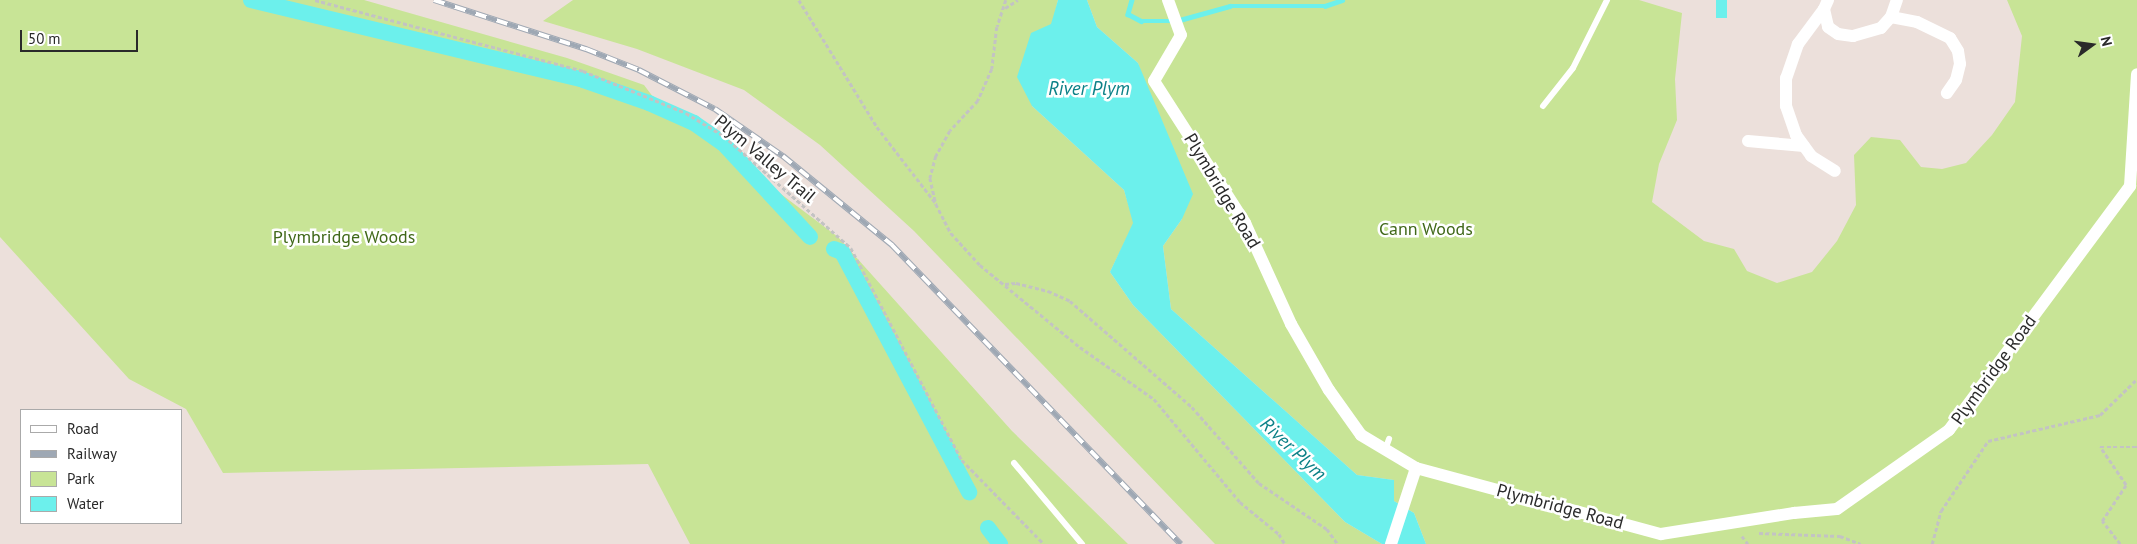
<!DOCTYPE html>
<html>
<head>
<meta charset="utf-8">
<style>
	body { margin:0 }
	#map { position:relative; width:2137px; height:544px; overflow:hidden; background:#ece0db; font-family:"PT Sans",sans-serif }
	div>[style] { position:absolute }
	.green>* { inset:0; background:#c8e496 }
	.water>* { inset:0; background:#6cf0ec; transform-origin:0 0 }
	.stream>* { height:4.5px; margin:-2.25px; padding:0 2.25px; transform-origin:2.25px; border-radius:2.25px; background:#6cf0ec }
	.canal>* { height:16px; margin:-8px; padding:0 8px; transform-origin:8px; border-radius:8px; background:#6cf0ec }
	.path>* { height:2.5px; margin-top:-1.25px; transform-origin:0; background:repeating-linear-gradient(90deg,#c3c3c3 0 4px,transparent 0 6.5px) }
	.lane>* { height:6px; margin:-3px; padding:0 3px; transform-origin:3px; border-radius:3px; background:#fff }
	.street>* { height:12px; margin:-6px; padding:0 6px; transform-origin:6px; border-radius:6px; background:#fff }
	.rail>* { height:5.5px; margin-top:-2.75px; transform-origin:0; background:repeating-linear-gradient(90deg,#fff 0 11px,#9ea8b4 0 22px); box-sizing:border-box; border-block:1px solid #9ea8b4 }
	span { translate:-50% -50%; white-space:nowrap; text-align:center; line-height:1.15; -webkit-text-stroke:5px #fff; paint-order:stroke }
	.street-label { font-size:18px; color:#2a2a2a }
	.park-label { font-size:18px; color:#406819 }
	.water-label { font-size:19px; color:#0c8187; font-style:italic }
	.legend { position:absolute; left:20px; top:409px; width:162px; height:115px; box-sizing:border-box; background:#fff; border:1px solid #aaa; margin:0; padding:6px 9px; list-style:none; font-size:15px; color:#2a2a2a }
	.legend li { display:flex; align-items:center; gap:10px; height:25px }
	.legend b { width:25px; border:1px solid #aaa }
	.north { position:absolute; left:2067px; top:20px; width:50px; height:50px; -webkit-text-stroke:4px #fff; paint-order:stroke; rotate:76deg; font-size:14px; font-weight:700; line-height:20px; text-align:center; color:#2a2a2a }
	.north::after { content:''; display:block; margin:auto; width:18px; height:22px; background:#2a2a2a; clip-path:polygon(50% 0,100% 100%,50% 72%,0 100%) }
	.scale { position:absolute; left:20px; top:30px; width:118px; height:22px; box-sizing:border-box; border:2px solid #2a2a2a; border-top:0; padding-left:6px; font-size:15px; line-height:18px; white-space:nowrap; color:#2a2a2a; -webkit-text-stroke:4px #fff; paint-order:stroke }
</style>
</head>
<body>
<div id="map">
	<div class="green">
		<div style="clip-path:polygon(0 0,364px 0,567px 58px,644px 85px,666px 114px,725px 152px,838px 237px,1012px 431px,1128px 544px,690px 544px,648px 464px,223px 473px,186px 409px,129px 379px,0 237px)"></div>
		<div style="clip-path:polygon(573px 0,1058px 0,1032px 106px,1124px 190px,1134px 223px,1110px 272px,1133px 305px,1345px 522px,1382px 544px,1215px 544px,914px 231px,820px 145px,744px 90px,637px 49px,543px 21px)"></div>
		<div style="clip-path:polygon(1087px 0,1639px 0,1682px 13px,1675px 79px,1677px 120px,1659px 164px,1652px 202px,1704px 241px,1734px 249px,1747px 271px,1777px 283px,1812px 272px,1837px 241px,1856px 205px,1854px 155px,1871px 137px,1900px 140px,1921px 167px,1942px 169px,1966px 163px,1992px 135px,2015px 102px,2022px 36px,2007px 0,2137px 0,2137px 544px,1426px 544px,1414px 513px,1394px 501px,1394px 480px,1357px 475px,1171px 309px,1163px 246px,1182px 219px,1138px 63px,1097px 27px)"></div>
	</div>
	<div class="water">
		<div style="clip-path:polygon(1058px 0,1087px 0,1097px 27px,1138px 63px,1193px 194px,1182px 219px,1163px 246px,1171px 309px,1357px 475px,1394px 480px,1394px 501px,1414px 513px,1426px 544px,1382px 544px,1345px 522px,1133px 305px,1110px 272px,1133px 223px,1124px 190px,1032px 106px,1017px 77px,1031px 33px,1051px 24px)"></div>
		<div style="left:1716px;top:0;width:11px;height:18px"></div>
	</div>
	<div class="stream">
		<div style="left:1132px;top:0;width:15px;rotate:106deg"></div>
		<div style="left:1128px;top:14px;width:15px;rotate:28deg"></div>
		<div style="left:1141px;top:21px;width:35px"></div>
		<div style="left:1176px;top:21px;width:56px;rotate:-15.5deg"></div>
		<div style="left:1230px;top:6px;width:95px"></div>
		<div style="left:1325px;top:6px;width:18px;rotate:-19deg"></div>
	</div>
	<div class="canal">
		<div style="left:251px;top:0;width:342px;rotate:13.5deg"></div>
		<div style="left:583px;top:80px;width:70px;rotate:19.2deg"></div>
		<div style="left:649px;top:103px;width:49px;rotate:24deg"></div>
		<div style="left:694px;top:123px;width:35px;rotate:35deg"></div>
		<div style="left:723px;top:143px;width:128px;rotate:47.2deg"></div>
		<div style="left:834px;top:249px;width:9px;rotate:21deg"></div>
		<div style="left:842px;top:252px;width:272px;rotate:62.1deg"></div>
		<div style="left:988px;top:528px;width:20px;rotate:53deg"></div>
	</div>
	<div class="path">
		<div style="left:315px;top:0;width:277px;rotate:14.8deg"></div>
		<div style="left:583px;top:71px;width:111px;rotate:22.2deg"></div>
		<div style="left:686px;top:113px;width:44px;rotate:31.2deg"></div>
		<div style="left:724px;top:136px;width:169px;rotate:41.4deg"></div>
		<div style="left:851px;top:248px;width:239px;rotate:62.4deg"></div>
		<div style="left:962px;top:460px;width:117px;rotate:45.7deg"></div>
		<div style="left:799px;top:0;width:149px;rotate:58.4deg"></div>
		<div style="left:877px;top:127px;width:95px;rotate:52.3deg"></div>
		<div style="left:1006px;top:0;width:28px;rotate:108deg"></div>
		<div style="left:997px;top:27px;width:42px;rotate:96.8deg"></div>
		<div style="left:992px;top:69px;width:35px;rotate:114deg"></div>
		<div style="left:978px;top:101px;width:41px;rotate:133deg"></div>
		<div style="left:950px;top:131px;width:29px;rotate:119deg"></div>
		<div style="left:936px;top:156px;width:23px;rotate:105deg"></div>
		<div style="left:930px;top:178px;width:27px;rotate:77deg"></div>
		<div style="left:936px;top:204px;width:33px;rotate:63deg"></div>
		<div style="left:951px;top:233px;width:43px;rotate:47.8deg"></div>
		<div style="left:980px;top:265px;width:129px;rotate:39.4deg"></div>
		<div style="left:1080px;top:347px;width:90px;rotate:35.1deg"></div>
		<div style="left:1154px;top:399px;width:134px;rotate:50.1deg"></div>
		<div style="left:1240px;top:502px;width:50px;rotate:39.4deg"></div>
		<div style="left:1279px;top:534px;width:12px;rotate:59deg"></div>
		<div style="left:1005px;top:8px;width:15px;rotate:-32deg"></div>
		<div style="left:1005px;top:284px;width:11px;rotate:-5deg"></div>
		<div style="left:1016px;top:283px;width:33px;rotate:14deg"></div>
		<div style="left:1048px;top:291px;width:24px;rotate:24deg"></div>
		<div style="left:1070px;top:301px;width:162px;rotate:41deg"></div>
		<div style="left:1192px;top:407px;width:101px;rotate:48.6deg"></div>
		<div style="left:1259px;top:483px;width:82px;rotate:34.1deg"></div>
		<div style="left:1327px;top:529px;width:19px;rotate:54deg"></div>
		<div style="left:1759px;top:533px;width:81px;rotate:2.1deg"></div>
		<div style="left:1840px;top:536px;width:22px;rotate:21deg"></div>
		<div style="left:1742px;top:536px;width:10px;rotate:53deg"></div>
		<div style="left:1932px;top:544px;width:34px;rotate:-75deg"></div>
		<div style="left:1941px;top:511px;width:84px;rotate:-56.1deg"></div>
		<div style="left:1988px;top:441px;width:115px;rotate:-13.1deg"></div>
		<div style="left:2100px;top:415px;width:52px;rotate:-44.2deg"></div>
		<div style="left:2120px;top:544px;width:29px;rotate:-128deg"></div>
		<div style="left:2102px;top:521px;width:43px;rotate:-56.3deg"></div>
		<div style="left:2126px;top:485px;width:46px;rotate:-124.4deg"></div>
		<div style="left:2100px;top:447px;width:37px"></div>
	</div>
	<div class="lane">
		<div style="left:1543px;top:106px;width:48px;rotate:-51.7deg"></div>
		<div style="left:1573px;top:68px;width:76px;rotate:-63.4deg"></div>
		<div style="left:1385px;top:450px;width:12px;rotate:-70deg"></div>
		<div style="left:1014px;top:463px;width:106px;rotate:50deg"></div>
	</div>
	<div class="street">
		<div style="left:1168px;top:0;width:37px;rotate:70deg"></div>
		<div style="left:1181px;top:35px;width:53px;rotate:120.4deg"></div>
		<div style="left:1154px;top:81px;width:169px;rotate:57.3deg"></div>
		<div style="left:1245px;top:223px;width:111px;rotate:65.5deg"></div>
		<div style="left:1291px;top:324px;width:76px;rotate:60.1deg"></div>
		<div style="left:1329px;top:390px;width:55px;rotate:54.6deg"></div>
		<div style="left:1361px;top:435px;width:64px;rotate:31deg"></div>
		<div style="left:1416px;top:468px;width:254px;rotate:15.1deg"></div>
		<div style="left:1661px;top:534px;width:135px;rotate:-9deg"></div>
		<div style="left:1794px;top:513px;width:43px;rotate:-5.3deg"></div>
		<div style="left:1837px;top:509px;width:137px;rotate:-35.2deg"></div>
		<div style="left:1949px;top:430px;width:304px;rotate:-53.4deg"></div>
		<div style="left:2130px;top:186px;width:112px;rotate:-86.4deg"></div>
		<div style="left:1828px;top:0;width:10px;rotate:114deg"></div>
		<div style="left:1824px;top:9px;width:18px;rotate:77deg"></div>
		<div style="left:1828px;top:27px;width:12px;rotate:35deg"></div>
		<div style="left:1838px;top:34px;width:15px;rotate:8deg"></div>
		<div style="left:1853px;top:36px;width:29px;rotate:-16deg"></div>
		<div style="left:1881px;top:28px;width:15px;rotate:-48deg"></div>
		<div style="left:1891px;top:17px;width:18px;rotate:-71deg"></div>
		<div style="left:1824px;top:9px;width:44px;rotate:126.6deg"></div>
		<div style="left:1798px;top:44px;width:36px;rotate:109deg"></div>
		<div style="left:1786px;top:78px;width:28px;rotate:90deg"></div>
		<div style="left:1786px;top:106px;width:31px;rotate:71deg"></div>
		<div style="left:1796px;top:135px;width:26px;rotate:54deg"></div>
		<div style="left:1811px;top:156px;width:28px;rotate:32deg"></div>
		<div style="left:1891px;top:17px;width:26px;rotate:11deg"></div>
		<div style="left:1917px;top:22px;width:37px;rotate:26deg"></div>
		<div style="left:1950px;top:38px;width:15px;rotate:58deg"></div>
		<div style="left:1958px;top:51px;width:13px;rotate:81deg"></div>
		<div style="left:1960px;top:64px;width:16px;rotate:104deg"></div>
		<div style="left:1956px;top:80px;width:16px;rotate:125deg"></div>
		<div style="left:1748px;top:141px;width:56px;rotate:5.1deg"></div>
		<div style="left:1391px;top:544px;width:80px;rotate:-71.8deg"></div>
	</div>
	<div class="rail">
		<div style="left:434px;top:0;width:160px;rotate:17.9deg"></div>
		<div style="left:586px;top:49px;width:57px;rotate:21.6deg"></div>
		<div style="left:639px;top:70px;width:85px;rotate:27.2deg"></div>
		<div style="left:715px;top:109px;width:83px;rotate:34.7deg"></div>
		<div style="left:783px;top:156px;width:141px;rotate:39.2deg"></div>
		<div style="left:892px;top:245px;width:416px;rotate:46deg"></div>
	</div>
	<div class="street-label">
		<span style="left:765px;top:159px;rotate:40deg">Plym Valley Trail</span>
		<span style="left:1222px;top:191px;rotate:59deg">Plymbridge Road</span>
		<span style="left:1994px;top:370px;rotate:-54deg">Plymbridge Road</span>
		<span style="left:1560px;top:507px;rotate:15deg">Plymbridge Road</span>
	</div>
	<div class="park-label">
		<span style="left:1426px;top:229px">Cann Woods</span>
		<span style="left:344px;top:237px">Plymbridge Woods</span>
	</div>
	<div class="water-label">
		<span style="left:1089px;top:89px">River Plym</span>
		<span style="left:1293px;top:449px;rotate:43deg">River Plym</span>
	</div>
	<ul class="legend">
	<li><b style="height:6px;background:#fff"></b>Road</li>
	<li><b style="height:6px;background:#9ea8b4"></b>Railway</li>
	<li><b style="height:14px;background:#c8e496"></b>Park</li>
	<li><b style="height:14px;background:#6cf0ec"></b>Water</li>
	</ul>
	<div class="north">N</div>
	<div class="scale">50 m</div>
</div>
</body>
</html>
